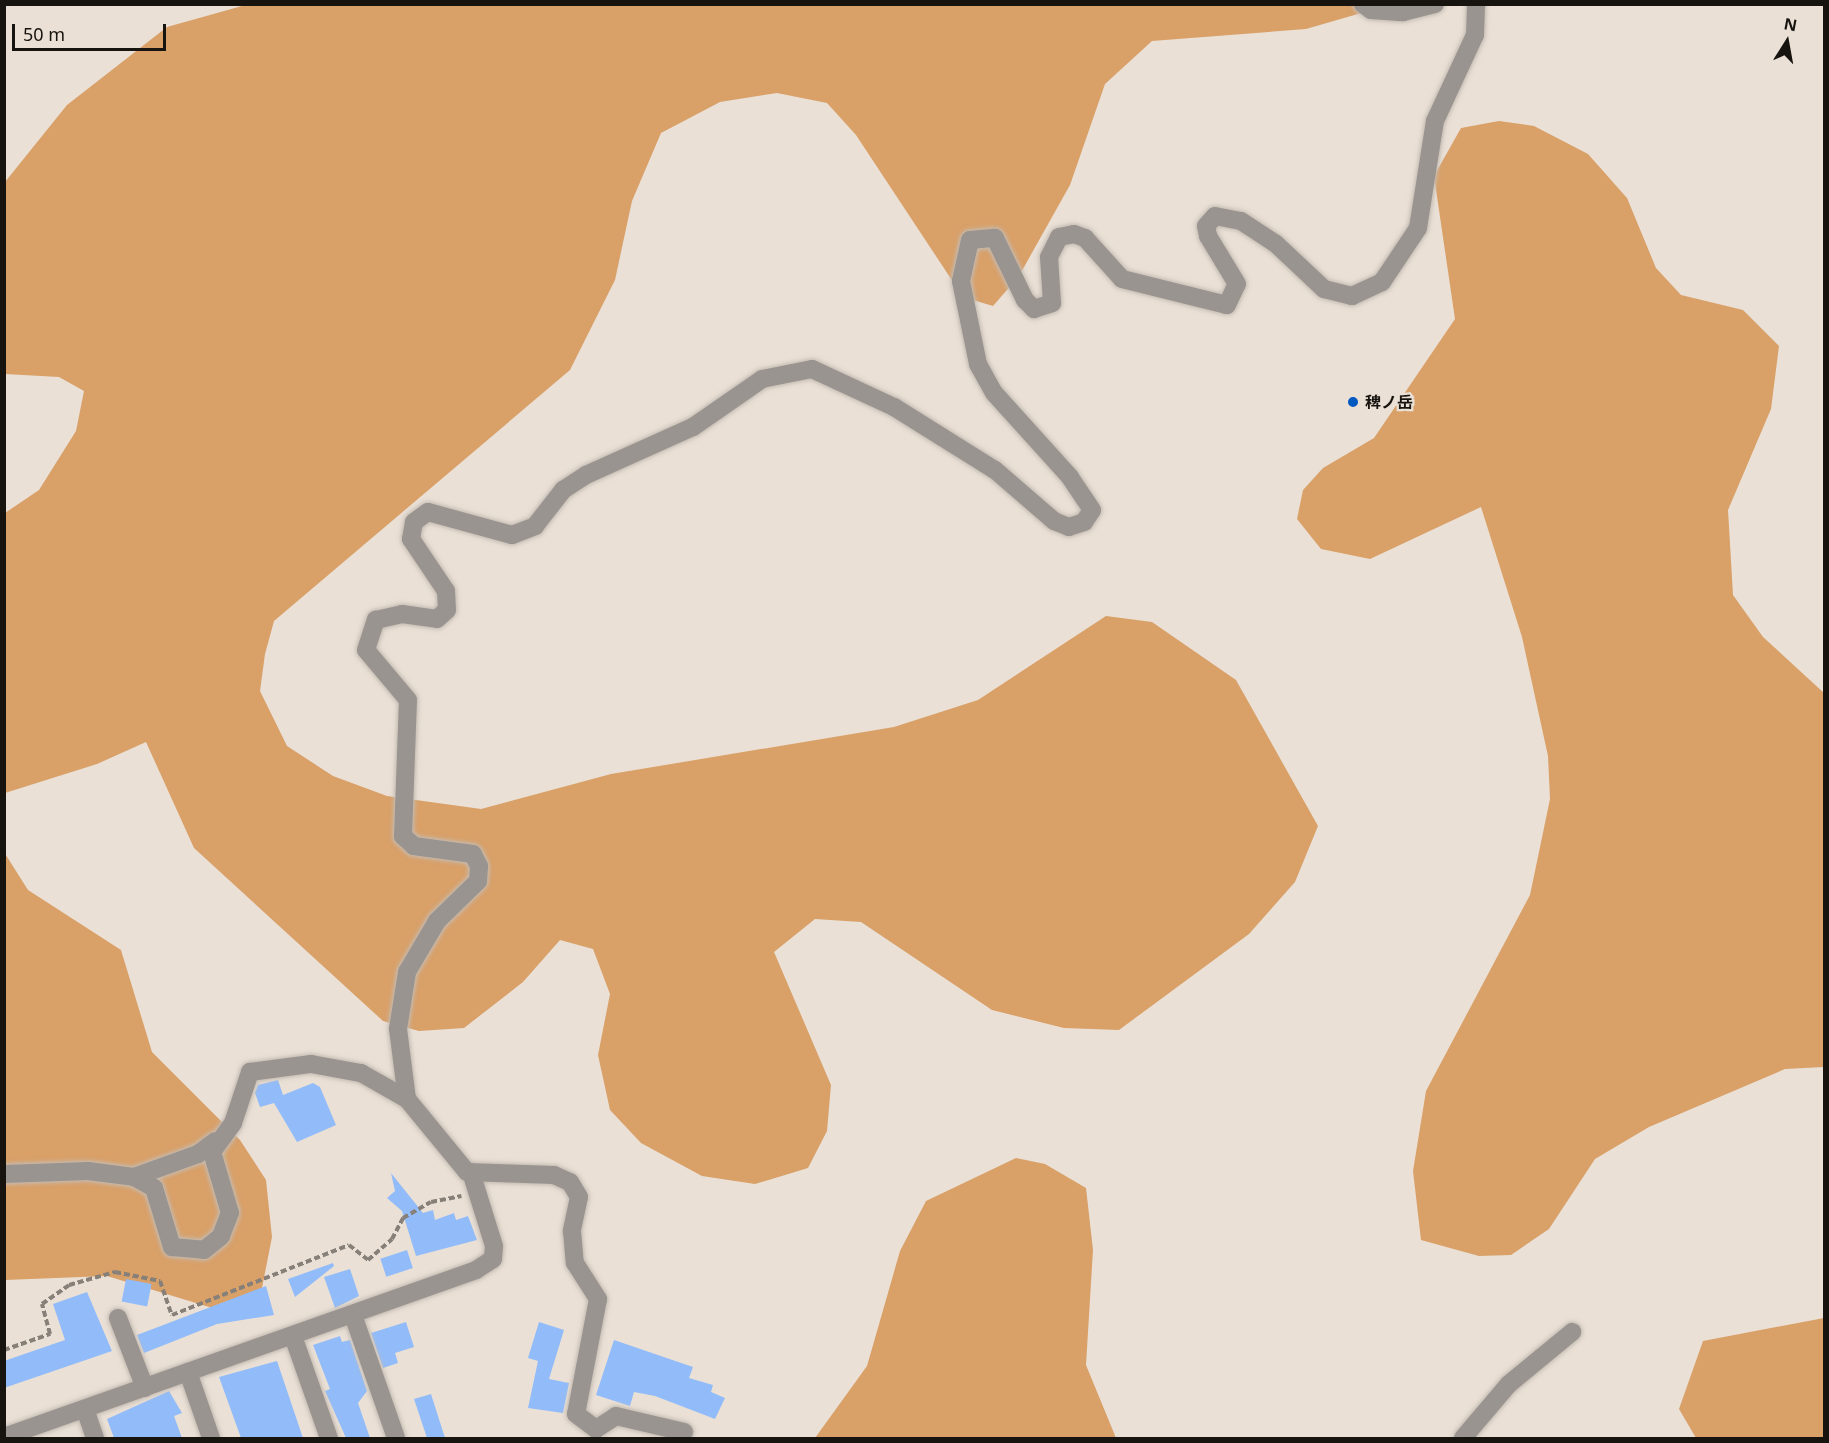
<!DOCTYPE html>
<html>
<head>
<meta charset="utf-8">
<style>
	body { margin:0 }
	#map { position:relative; width:1829px; height:1443px; overflow:hidden; background:#eae0d6; font-family:"Noto Sans","Noto Sans JP",sans-serif }
	div>[style] { position:absolute }
	.forest>* { inset:0; background:#d9a068 }
	.building>* { inset:0; background:#92bcf9; transform-origin:0 0 }
	.path>* { height:4px; margin-top:-2px; transform-origin:0; background:repeating-linear-gradient(90deg,#878079 0 6px,transparent 0 9px) }
	.roads { filter:drop-shadow(0 0 2px #c4bbb2) drop-shadow(0 0 2px #c4bbb2) }
	.street>* { height:18px; margin:-9px; padding:0 9px; transform-origin:9px; border-radius:9px; background:#999490 }
	.dots>* { width:16px; height:16px; translate:-50% -50%; box-sizing:border-box; border:3px solid #eae0d6; border-radius:50% }
	span { translate:-50% -50%; white-space:nowrap; text-align:center; line-height:1.15; -webkit-text-stroke:4.5px #eae0d6; paint-order:stroke }
	.poi-label { font-size:16px; color:#171410; font-weight:700 }
	.left { translate:0 -50%; text-align:left }
	.frame { position:absolute; inset:0; border:6px solid #171410; pointer-events:none }
	.north { position:absolute; left:1757px; top:12px; width:60px; height:60px; -webkit-text-stroke:4px #eae0d6; paint-order:stroke; rotate:11deg; font-size:16px; font-weight:700; line-height:24px; text-align:center; color:#171410 }
	.north::after { content:''; display:block; margin:auto; width:21px; height:27px; background:#171410; clip-path:polygon(50% 0,100% 100%,50% 72%,0 100%) }
	.scale { position:absolute; left:12px; top:24px; width:154px; height:27px; box-sizing:border-box; border:3px solid #171410; border-top:0; padding-left:8px; font-size:18px; line-height:21px; white-space:nowrap; color:#171410; -webkit-text-stroke:4px #eae0d6; paint-order:stroke }
</style>
</head>
<body>
<div id="map">
	<div class="forest">
		<div style="clip-path:polygon(249px 4px,1389px 5px,1306px 29px,1152px 41px,1105px 84px,1070px 185px,1019px 276px,993px 306px,963px 297px,856px 135px,827px 103px,777px 93px,720px 102px,661px 133px,632px 201px,615px 280px,570px 370px,274px 621px,265px 654px,260px 691px,287px 746px,333px 776px,387px 796px,481px 809px,611px 774px,894px 727px,978px 700px,1106px 616px,1152px 622px,1236px 680px,1318px 826px,1295px 882px,1249px 934px,1119px 1030px,1064px 1028px,992px 1010px,861px 922px,815px 919px,774px 952px,831px 1085px,827px 1131px,808px 1168px,755px 1184px,702px 1176px,641px 1143px,610px 1110px,598px 1055px,610px 994px,593px 949px,560px 940px,523px 982px,464px 1028px,419px 1031px,383px 1021px,194px 848px,146px 742px,97px 764px,5px 793px,5px 513px,39px 490px,76px 431px,84px 391px,59px 377px,5px 374px,5px 182px,67px 105px,167px 27px)"></div>
		<div style="clip-path:polygon(1499px 121px,1534px 126px,1588px 154px,1627px 198px,1656px 268px,1681px 295px,1743px 310px,1779px 346px,1771px 409px,1728px 510px,1733px 595px,1763px 637px,1824px 693px,1824px 1067px,1785px 1069px,1649px 1127px,1595px 1159px,1549px 1229px,1511px 1255px,1479px 1256px,1421px 1240px,1413px 1171px,1426px 1091px,1530px 895px,1550px 799px,1548px 756px,1522px 637px,1481px 507px,1370px 559px,1321px 549px,1297px 519px,1303px 490px,1323px 468px,1374px 438px,1455px 319px,1434px 176px,1461px 128px)"></div>
		<div style="clip-path:polygon(4px 852px,28px 890px,121px 950px,152px 1052px,240px 1140px,266px 1180px,272px 1237px,261px 1293px,219px 1310px,107px 1276px,5px 1280px)"></div>
		<div style="clip-path:polygon(1016px 1158px,1045px 1164px,1086px 1188px,1093px 1250px,1086px 1365px,1116px 1438px,815px 1438px,867px 1366px,900px 1251px,926px 1201px)"></div>
		<div style="clip-path:polygon(1824px 1318px,1824px 1438px,1696px 1438px,1679px 1409px,1703px 1341px)"></div>
	</div>
	<div class="building">
		<div style="clip-path:polygon(278px 1080px,283px 1095px,313px 1083px,320px 1087px,336px 1125px,297px 1142px,274px 1103px,260px 1107px,255px 1093px,258px 1085px)"></div>
		<div style="clip-path:polygon(391px 1173px,423px 1213px,433px 1210px,435px 1220px,454px 1213px,456px 1220px,468px 1216px,477px 1240px,416px 1256px,402px 1211px,387px 1198px,395px 1191px)"></div>
		<div style="left:407px;top:1250px;width:19px;height:28px;rotate:72deg"></div>
		<div style="clip-path:polygon(333px 1263px,334px 1266px,295px 1297px,288px 1279px)"></div>
		<div style="clip-path:polygon(350px 1269px,359px 1296px,335px 1308px,324px 1277px)"></div>
		<div style="left:126px;top:1279px;width:26px;height:23px;rotate:11deg"></div>
		<div style="clip-path:polygon(266px 1286px,274px 1315px,217px 1324px,144px 1353px,137px 1335px)"></div>
		<div style="clip-path:polygon(87px 1292px,112px 1351px,4px 1388px,4px 1361px,65px 1340px,53px 1304px)"></div>
		<div style="clip-path:polygon(406px 1322px,414px 1347px,395px 1353px,398px 1363px,383px 1368px,371px 1333px)"></div>
		<div style="clip-path:polygon(539px 1322px,564px 1330px,549px 1379px,569px 1383px,563px 1413px,528px 1408px,538px 1361px,528px 1358px)"></div>
		<div style="clip-path:polygon(340px 1336px,342px 1342px,350px 1340px,367px 1391px,358px 1403px,370px 1438px,346px 1438px,325px 1391px,330px 1389px,313px 1345px)"></div>
		<div style="clip-path:polygon(614px 1340px,693px 1367px,689px 1378px,713px 1385px,711px 1392px,725px 1398px,715px 1419px,655px 1396px,634px 1392px,630px 1406px,596px 1395px)"></div>
		<div style="clip-path:polygon(277px 1361px,303px 1438px,241px 1438px,219px 1377px)"></div>
		<div style="clip-path:polygon(169px 1391px,182px 1413px,174px 1416px,182px 1438px,114px 1438px,107px 1419px)"></div>
		<div style="clip-path:polygon(431px 1394px,445px 1438px,427px 1438px,414px 1399px)"></div>
	</div>
	<div class="path">
		<div style="left:4px;top:1350px;width:49px;rotate:-19.2deg"></div>
		<div style="left:50px;top:1334px;width:31px;rotate:-105deg"></div>
		<div style="left:42px;top:1304px;width:33px;rotate:-35deg"></div>
		<div style="left:69px;top:1285px;width:48px;rotate:-15.8deg"></div>
		<div style="left:115px;top:1272px;width:46px;rotate:11.3deg"></div>
		<div style="left:160px;top:1281px;width:36px;rotate:71deg"></div>
		<div style="left:172px;top:1315px;width:190px;rotate:-21.6deg"></div>
		<div style="left:349px;top:1245px;width:24px;rotate:38deg"></div>
		<div style="left:368px;top:1260px;width:32px;rotate:-41deg"></div>
		<div style="left:392px;top:1239px;width:24px;rotate:-62deg"></div>
		<div style="left:403px;top:1218px;width:32px;rotate:-30deg"></div>
		<div style="left:431px;top:1202px;width:31px;rotate:-11deg"></div>
	</div>
	<div class="roads">
		<div class="street">
			<div style="left:1363px;top:4px;width:10px;rotate:37deg"></div>
			<div style="left:1371px;top:10px;width:32px;rotate:4deg"></div>
			<div style="left:1403px;top:12px;width:33px;rotate:-14deg"></div>
			<div style="left:407px;top:1099px;width:71px;rotate:-97.3deg"></div>
			<div style="left:398px;top:1029px;width:58px;rotate:-81deg"></div>
			<div style="left:407px;top:972px;width:59px;rotate:-59.5deg"></div>
			<div style="left:437px;top:921px;width:57px;rotate:-44.3deg"></div>
			<div style="left:478px;top:881px;width:15px;rotate:-86deg"></div>
			<div style="left:479px;top:866px;width:13px;rotate:-117deg"></div>
			<div style="left:473px;top:854px;width:60px;rotate:-172.3deg"></div>
			<div style="left:414px;top:846px;width:15px;rotate:-138deg"></div>
			<div style="left:403px;top:836px;width:136px;rotate:-87.9deg"></div>
			<div style="left:408px;top:700px;width:65px;rotate:-130deg"></div>
			<div style="left:366px;top:650px;width:32px;rotate:-72deg"></div>
			<div style="left:376px;top:620px;width:27px;rotate:-13deg"></div>
			<div style="left:402px;top:614px;width:35px;rotate:8deg"></div>
			<div style="left:437px;top:619px;width:13px;rotate:-42deg"></div>
			<div style="left:447px;top:610px;width:19px;rotate:-93deg"></div>
			<div style="left:446px;top:591px;width:63px;rotate:-123.9deg"></div>
			<div style="left:411px;top:539px;width:17px;rotate:-80deg"></div>
			<div style="left:414px;top:522px;width:17px;rotate:-36deg"></div>
			<div style="left:428px;top:512px;width:87px;rotate:15.3deg"></div>
			<div style="left:512px;top:535px;width:25px;rotate:-21deg"></div>
			<div style="left:535px;top:526px;width:46px;rotate:-52.1deg"></div>
			<div style="left:563px;top:490px;width:27px;rotate:-33deg"></div>
			<div style="left:586px;top:475px;width:117px;rotate:-24.2deg"></div>
			<div style="left:693px;top:427px;width:84px;rotate:-34.8deg"></div>
			<div style="left:762px;top:379px;width:51px;rotate:-11.3deg"></div>
			<div style="left:812px;top:369px;width:90px;rotate:24.9deg"></div>
			<div style="left:894px;top:407px;width:119px;rotate:32deg"></div>
			<div style="left:995px;top:470px;width:78px;rotate:40.8deg"></div>
			<div style="left:1054px;top:521px;width:16px;rotate:22deg"></div>
			<div style="left:1069px;top:527px;width:16px;rotate:-18deg"></div>
			<div style="left:1084px;top:522px;width:14px;rotate:-56deg"></div>
			<div style="left:1092px;top:510px;width:40px;rotate:-124deg"></div>
			<div style="left:1070px;top:477px;width:113px;rotate:-132.1deg"></div>
			<div style="left:994px;top:393px;width:33px;rotate:-119deg"></div>
			<div style="left:978px;top:364px;width:85px;rotate:-101.6deg"></div>
			<div style="left:961px;top:281px;width:42px;rotate:-77.6deg"></div>
			<div style="left:970px;top:240px;width:25px;rotate:-5deg"></div>
			<div style="left:995px;top:238px;width:69px;rotate:64.2deg"></div>
			<div style="left:1025px;top:300px;width:13px;rotate:45deg"></div>
			<div style="left:1034px;top:309px;width:19px;rotate:-18deg"></div>
			<div style="left:1052px;top:303px;width:46px;rotate:-93.7deg"></div>
			<div style="left:1049px;top:257px;width:22px;rotate:-63deg"></div>
			<div style="left:1059px;top:237px;width:15px;rotate:-11deg"></div>
			<div style="left:1074px;top:234px;width:12px;rotate:20deg"></div>
			<div style="left:1085px;top:238px;width:55px;rotate:47.9deg"></div>
			<div style="left:1122px;top:279px;width:108px;rotate:13.9deg"></div>
			<div style="left:1227px;top:305px;width:23px;rotate:-65deg"></div>
			<div style="left:1237px;top:284px;width:56px;rotate:-121.1deg"></div>
			<div style="left:1208px;top:236px;width:10px;rotate:-101deg"></div>
			<div style="left:1206px;top:226px;width:13px;rotate:-48deg"></div>
			<div style="left:1215px;top:216px;width:26px;rotate:11deg"></div>
			<div style="left:1241px;top:221px;width:42px;rotate:33.3deg"></div>
			<div style="left:1276px;top:244px;width:66px;rotate:43.2deg"></div>
			<div style="left:1324px;top:289px;width:29px;rotate:14deg"></div>
			<div style="left:1352px;top:296px;width:33px;rotate:-25deg"></div>
			<div style="left:1382px;top:282px;width:65px;rotate:-56.3deg"></div>
			<div style="left:1418px;top:228px;width:108px;rotate:-81deg"></div>
			<div style="left:1435px;top:121px;width:95px;rotate:-65.1deg"></div>
			<div style="left:1475px;top:35px;width:31px;rotate:-88deg"></div>
			<div style="left:4px;top:1174px;width:84px;rotate:-2deg"></div>
			<div style="left:88px;top:1171px;width:46px;rotate:7.4deg"></div>
			<div style="left:134px;top:1177px;width:23px;rotate:29deg"></div>
			<div style="left:154px;top:1188px;width:62px;rotate:73deg"></div>
			<div style="left:172px;top:1247px;width:32px;rotate:5deg"></div>
			<div style="left:204px;top:1250px;width:22px;rotate:-39deg"></div>
			<div style="left:221px;top:1236px;width:25px;rotate:-69deg"></div>
			<div style="left:230px;top:1213px;width:64px;rotate:-106.4deg"></div>
			<div style="left:212px;top:1152px;width:36px;rotate:-54deg"></div>
			<div style="left:233px;top:1123px;width:54px;rotate:-71.6deg"></div>
			<div style="left:250px;top:1072px;width:62px;rotate:-7.5deg"></div>
			<div style="left:311px;top:1064px;width:51px;rotate:10.2deg"></div>
			<div style="left:361px;top:1073px;width:53px;rotate:29.5deg"></div>
			<div style="left:407px;top:1099px;width:94px;rotate:50.6deg"></div>
			<div style="left:467px;top:1172px;width:87px;rotate:2deg"></div>
			<div style="left:554px;top:1175px;width:17px;rotate:24deg"></div>
			<div style="left:570px;top:1182px;width:17px;rotate:59deg"></div>
			<div style="left:579px;top:1197px;width:35px;rotate:102deg"></div>
			<div style="left:572px;top:1231px;width:32px;rotate:85deg"></div>
			<div style="left:575px;top:1263px;width:43px;rotate:57.4deg"></div>
			<div style="left:598px;top:1299px;width:117px;rotate:100.8deg"></div>
			<div style="left:576px;top:1414px;width:25px;rotate:37deg"></div>
			<div style="left:596px;top:1429px;width:24px;rotate:-33deg"></div>
			<div style="left:616px;top:1416px;width:70px;rotate:13.2deg"></div>
			<div style="left:134px;top:1177px;width:68px;rotate:-19.8deg"></div>
			<div style="left:198px;top:1154px;width:21px;rotate:-37deg"></div>
			<div style="left:353px;top:1315px;width:130px;rotate:70.7deg"></div>
			<div style="left:118px;top:1318px;width:75px;rotate:68.9deg"></div>
			<div style="left:293px;top:1336px;width:108px;rotate:70.6deg"></div>
			<div style="left:188px;top:1372px;width:70px;rotate:70.8deg"></div>
			<div style="left:85px;top:1409px;width:31px;rotate:71deg"></div>
			<div style="left:4px;top:1437px;width:501px;rotate:-19.48deg"></div>
			<div style="left:476px;top:1270px;width:20px;rotate:-33deg"></div>
			<div style="left:493px;top:1259px;width:13px;rotate:-86deg"></div>
			<div style="left:494px;top:1246px;width:77px;rotate:-107.3deg"></div>
			<div style="left:1463px;top:1438px;width:71px;rotate:-49.6deg"></div>
			<div style="left:1509px;top:1384px;width:82px;rotate:-39.5deg"></div>
		</div>
	</div>
	<div class="dots">
		<div style="left:1353px;top:402px;background:#0058c1"></div>
	</div>
	<div class="poi-label">
		<span class="left" style="left:1365px;top:402px">稗ノ岳</span>
	</div>
	<div class="frame"></div>
	<div class="north">N</div>
	<div class="scale">50 m</div>
</div>
</body>
</html>
